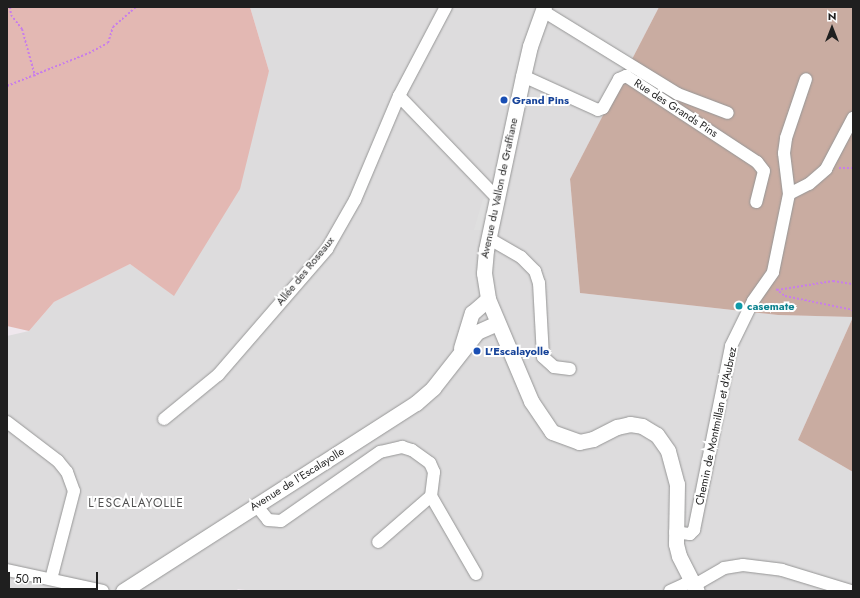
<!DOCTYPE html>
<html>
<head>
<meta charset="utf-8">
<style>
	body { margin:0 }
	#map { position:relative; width:860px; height:598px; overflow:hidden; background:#efe7ed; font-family:Jost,sans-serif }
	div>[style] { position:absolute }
	.residential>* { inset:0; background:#dddcdd }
	.grass>* { inset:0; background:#e3b8b3 }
	.forest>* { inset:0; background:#c9aca1 }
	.parking>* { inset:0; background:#dfdfdf }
	.path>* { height:2px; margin-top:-1px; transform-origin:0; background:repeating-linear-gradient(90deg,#c87ee9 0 2px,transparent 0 4px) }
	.roads { filter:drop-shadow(0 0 1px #969696) drop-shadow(0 0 1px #969696) }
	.minor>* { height:12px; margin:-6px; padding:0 6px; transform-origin:6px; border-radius:6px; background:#fff }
	.tertiary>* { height:15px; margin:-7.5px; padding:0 7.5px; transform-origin:7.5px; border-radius:7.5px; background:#fff }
	.dots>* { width:11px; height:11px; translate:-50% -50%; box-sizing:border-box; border:2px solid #fff; border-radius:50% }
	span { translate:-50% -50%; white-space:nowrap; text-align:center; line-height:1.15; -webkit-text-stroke:4px #fff; paint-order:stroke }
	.transit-label { font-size:11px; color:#164399; font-weight:700 }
	.left { translate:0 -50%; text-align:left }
	.street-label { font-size:11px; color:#1f1f1f }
	.culture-label { font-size:11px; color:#0d838f; font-weight:700 }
	.neighbourhood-label { font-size:12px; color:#525252; letter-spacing:1px }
	.frame { position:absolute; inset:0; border:8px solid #1f1f1f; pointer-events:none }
	.north { position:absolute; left:812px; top:8px; width:40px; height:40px; -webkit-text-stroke:3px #fff; paint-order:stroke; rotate:0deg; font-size:11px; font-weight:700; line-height:16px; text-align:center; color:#1f1f1f }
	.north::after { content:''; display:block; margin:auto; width:14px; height:18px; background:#1f1f1f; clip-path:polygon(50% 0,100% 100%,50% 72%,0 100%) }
	.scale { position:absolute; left:8px; top:572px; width:90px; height:18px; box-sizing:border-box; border:2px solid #1f1f1f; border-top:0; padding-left:5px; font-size:12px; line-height:14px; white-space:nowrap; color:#1f1f1f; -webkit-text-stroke:3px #fff; paint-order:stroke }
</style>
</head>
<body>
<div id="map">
	<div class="residential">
		<div style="clip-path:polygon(250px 7px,659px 7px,570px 179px,580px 293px,778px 315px,853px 317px,798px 440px,853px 472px,853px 591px,253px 591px,238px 589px,236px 591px,7px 591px,7px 336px,29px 331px,54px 302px,130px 264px,174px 295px,269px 71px)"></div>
	</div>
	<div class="grass">
		<div style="clip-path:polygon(7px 7px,250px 7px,269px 71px,240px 189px,174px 296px,130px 264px,54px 302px,29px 331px,7px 326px)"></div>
	</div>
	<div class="forest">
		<div style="clip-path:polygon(659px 7px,853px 7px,853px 317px,778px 315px,580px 293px,570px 179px)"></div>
		<div style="clip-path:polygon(853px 317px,853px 472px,798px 440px)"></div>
	</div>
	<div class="parking">
		<div style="clip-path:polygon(497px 198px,490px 230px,474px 230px,483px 199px)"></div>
	</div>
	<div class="path">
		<div style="left:10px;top:7px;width:8px;rotate:83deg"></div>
		<div style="left:11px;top:15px;width:18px;rotate:52deg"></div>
		<div style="left:22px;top:29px;width:49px;rotate:74.5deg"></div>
		<div style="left:7px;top:86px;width:88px;rotate:-21.9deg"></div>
		<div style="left:89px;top:53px;width:21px;rotate:-28deg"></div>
		<div style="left:108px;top:43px;width:17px;rotate:-73deg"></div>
		<div style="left:113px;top:27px;width:30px;rotate:-41deg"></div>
		<div style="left:839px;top:168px;width:14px"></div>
		<div style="left:776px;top:289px;width:11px;rotate:38deg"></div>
		<div style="left:785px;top:296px;width:69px;rotate:11.6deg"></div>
		<div style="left:777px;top:290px;width:57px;rotate:-9.1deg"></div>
		<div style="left:833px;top:281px;width:20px;rotate:9deg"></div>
	</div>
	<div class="roads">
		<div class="minor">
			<div style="left:543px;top:11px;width:158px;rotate:31.6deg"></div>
			<div style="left:678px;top:94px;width:53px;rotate:20.8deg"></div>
			<div style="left:523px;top:76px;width:82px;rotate:24.4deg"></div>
			<div style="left:598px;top:110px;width:5px;rotate:-22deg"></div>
			<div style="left:603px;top:108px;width:33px;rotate:-61deg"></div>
			<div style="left:619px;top:79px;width:8px;rotate:-23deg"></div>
			<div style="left:626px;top:76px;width:157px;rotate:33.3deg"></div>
			<div style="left:757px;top:162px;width:11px;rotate:52deg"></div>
			<div style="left:764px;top:171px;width:32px;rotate:104deg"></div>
			<div style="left:399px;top:96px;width:141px;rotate:46.1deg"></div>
			<div style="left:789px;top:194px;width:22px;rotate:-27deg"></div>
			<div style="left:809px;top:184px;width:23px;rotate:-41deg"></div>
			<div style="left:826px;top:169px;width:58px;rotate:-62.1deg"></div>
			<div style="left:488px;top:238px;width:38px;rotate:30deg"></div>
			<div style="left:521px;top:257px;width:20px;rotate:45deg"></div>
			<div style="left:535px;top:271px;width:13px;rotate:72deg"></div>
			<div style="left:539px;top:283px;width:74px;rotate:86.9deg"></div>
			<div style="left:543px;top:357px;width:15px;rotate:42deg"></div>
			<div style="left:554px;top:367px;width:16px;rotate:7deg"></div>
			<div style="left:164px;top:419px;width:70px;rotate:-39.2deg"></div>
			<div style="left:218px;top:375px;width:167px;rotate:-49.1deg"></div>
			<div style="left:327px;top:249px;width:56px;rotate:-60.3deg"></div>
			<div style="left:355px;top:200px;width:113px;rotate:-67.1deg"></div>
			<div style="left:399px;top:96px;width:101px;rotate:-62.2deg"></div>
			<div style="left:7px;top:422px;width:64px;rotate:37.4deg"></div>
			<div style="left:58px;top:461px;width:14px;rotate:51deg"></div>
			<div style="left:67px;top:472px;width:20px;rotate:70deg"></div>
			<div style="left:74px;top:491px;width:91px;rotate:104.6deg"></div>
			<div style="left:431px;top:496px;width:90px;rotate:60deg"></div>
			<div style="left:256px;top:505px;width:19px;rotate:51deg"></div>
			<div style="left:268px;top:520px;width:13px;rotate:4deg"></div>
			<div style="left:281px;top:521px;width:121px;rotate:-34.9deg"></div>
			<div style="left:380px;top:452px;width:23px;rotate:-13deg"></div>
			<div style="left:402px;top:447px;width:10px;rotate:17deg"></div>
			<div style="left:412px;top:450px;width:22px;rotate:36deg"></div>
			<div style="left:430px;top:463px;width:10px;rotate:66deg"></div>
			<div style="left:434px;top:472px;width:24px;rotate:97deg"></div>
			<div style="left:431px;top:496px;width:70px;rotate:139deg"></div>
			<div style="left:675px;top:532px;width:15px;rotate:8deg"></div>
			<div style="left:690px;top:534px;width:6px;rotate:-45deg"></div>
			<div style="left:694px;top:530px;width:188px;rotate:-78.6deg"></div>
			<div style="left:731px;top:346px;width:50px;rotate:-63.9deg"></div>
			<div style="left:753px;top:301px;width:35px;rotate:-55deg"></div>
			<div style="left:773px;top:272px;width:80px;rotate:-78.4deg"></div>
			<div style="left:789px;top:194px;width:41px;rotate:-97deg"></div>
			<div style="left:784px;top:153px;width:15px;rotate:-82deg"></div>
			<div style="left:786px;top:138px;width:62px;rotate:-71.3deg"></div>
			<div style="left:7px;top:570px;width:98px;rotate:12.3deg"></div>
			<div style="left:670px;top:591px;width:17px;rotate:-25deg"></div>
			<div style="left:685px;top:584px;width:15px;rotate:-8deg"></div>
			<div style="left:700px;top:582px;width:28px;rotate:-30deg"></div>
			<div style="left:724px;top:568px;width:19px;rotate:-9deg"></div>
			<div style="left:743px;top:565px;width:39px;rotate:7deg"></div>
			<div style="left:782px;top:570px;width:72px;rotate:16.9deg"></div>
		</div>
		<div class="tertiary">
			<div style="left:544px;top:7px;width:41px;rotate:109.7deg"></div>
			<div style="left:530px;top:46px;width:31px;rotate:103deg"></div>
			<div style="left:523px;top:76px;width:178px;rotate:102deg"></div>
			<div style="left:486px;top:250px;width:23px;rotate:95deg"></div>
			<div style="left:484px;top:273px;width:26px;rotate:81deg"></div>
			<div style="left:488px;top:299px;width:111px;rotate:67.1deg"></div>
			<div style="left:531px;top:401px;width:37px;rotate:56deg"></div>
			<div style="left:552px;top:432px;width:29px;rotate:20deg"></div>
			<div style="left:579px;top:442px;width:14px;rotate:-12deg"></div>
			<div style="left:593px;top:439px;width:27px;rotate:-27deg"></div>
			<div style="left:617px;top:427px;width:13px;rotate:-13deg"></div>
			<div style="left:630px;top:424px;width:12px;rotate:9deg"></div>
			<div style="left:642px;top:426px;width:17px;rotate:31deg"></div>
			<div style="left:657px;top:435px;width:19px;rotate:55deg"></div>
			<div style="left:668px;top:451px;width:34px;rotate:75deg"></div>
			<div style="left:677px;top:484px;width:60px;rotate:91deg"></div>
			<div style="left:676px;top:544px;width:12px;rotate:76deg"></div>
			<div style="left:679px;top:556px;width:39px;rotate:63deg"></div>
			<div style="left:461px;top:348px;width:37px;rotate:-73deg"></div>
			<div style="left:472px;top:313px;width:21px;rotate:-41deg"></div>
			<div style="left:123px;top:591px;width:348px;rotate:-32.7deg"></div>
			<div style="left:416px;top:403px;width:23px;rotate:-41deg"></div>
			<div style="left:433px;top:388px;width:71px;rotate:-51.8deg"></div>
			<div style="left:477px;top:332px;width:22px;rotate:-24deg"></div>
		</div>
	</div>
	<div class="dots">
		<div style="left:504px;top:100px;background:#1a4fb4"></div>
		<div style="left:739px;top:306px;background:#0f9aa8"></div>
		<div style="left:477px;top:351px;background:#1a4fb4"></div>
	</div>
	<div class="transit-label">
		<span class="left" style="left:512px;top:100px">Grand Pins</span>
		<span class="left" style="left:485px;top:351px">L'Escalayolle</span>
	</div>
	<div class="street-label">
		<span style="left:676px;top:108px;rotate:33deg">Rue des Grands Pins</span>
		<span style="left:499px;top:188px;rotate:-78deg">Avenue du Vallon de Graffiane</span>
		<span style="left:305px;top:271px;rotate:-51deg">Allée des Roseaux</span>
		<span style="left:716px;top:426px;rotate:-78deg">Chemin de Montmillan et d'Aubrez</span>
		<span style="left:297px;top:479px;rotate:-32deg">Avenue de l'Escalayolle</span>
	</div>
	<div class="culture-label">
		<span class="left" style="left:747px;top:306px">casemate</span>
	</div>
	<div class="neighbourhood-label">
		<span style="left:136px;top:504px">L'ESCALAYOLLE</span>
	</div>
	<div class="frame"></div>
	<div class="north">N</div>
	<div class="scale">50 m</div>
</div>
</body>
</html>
